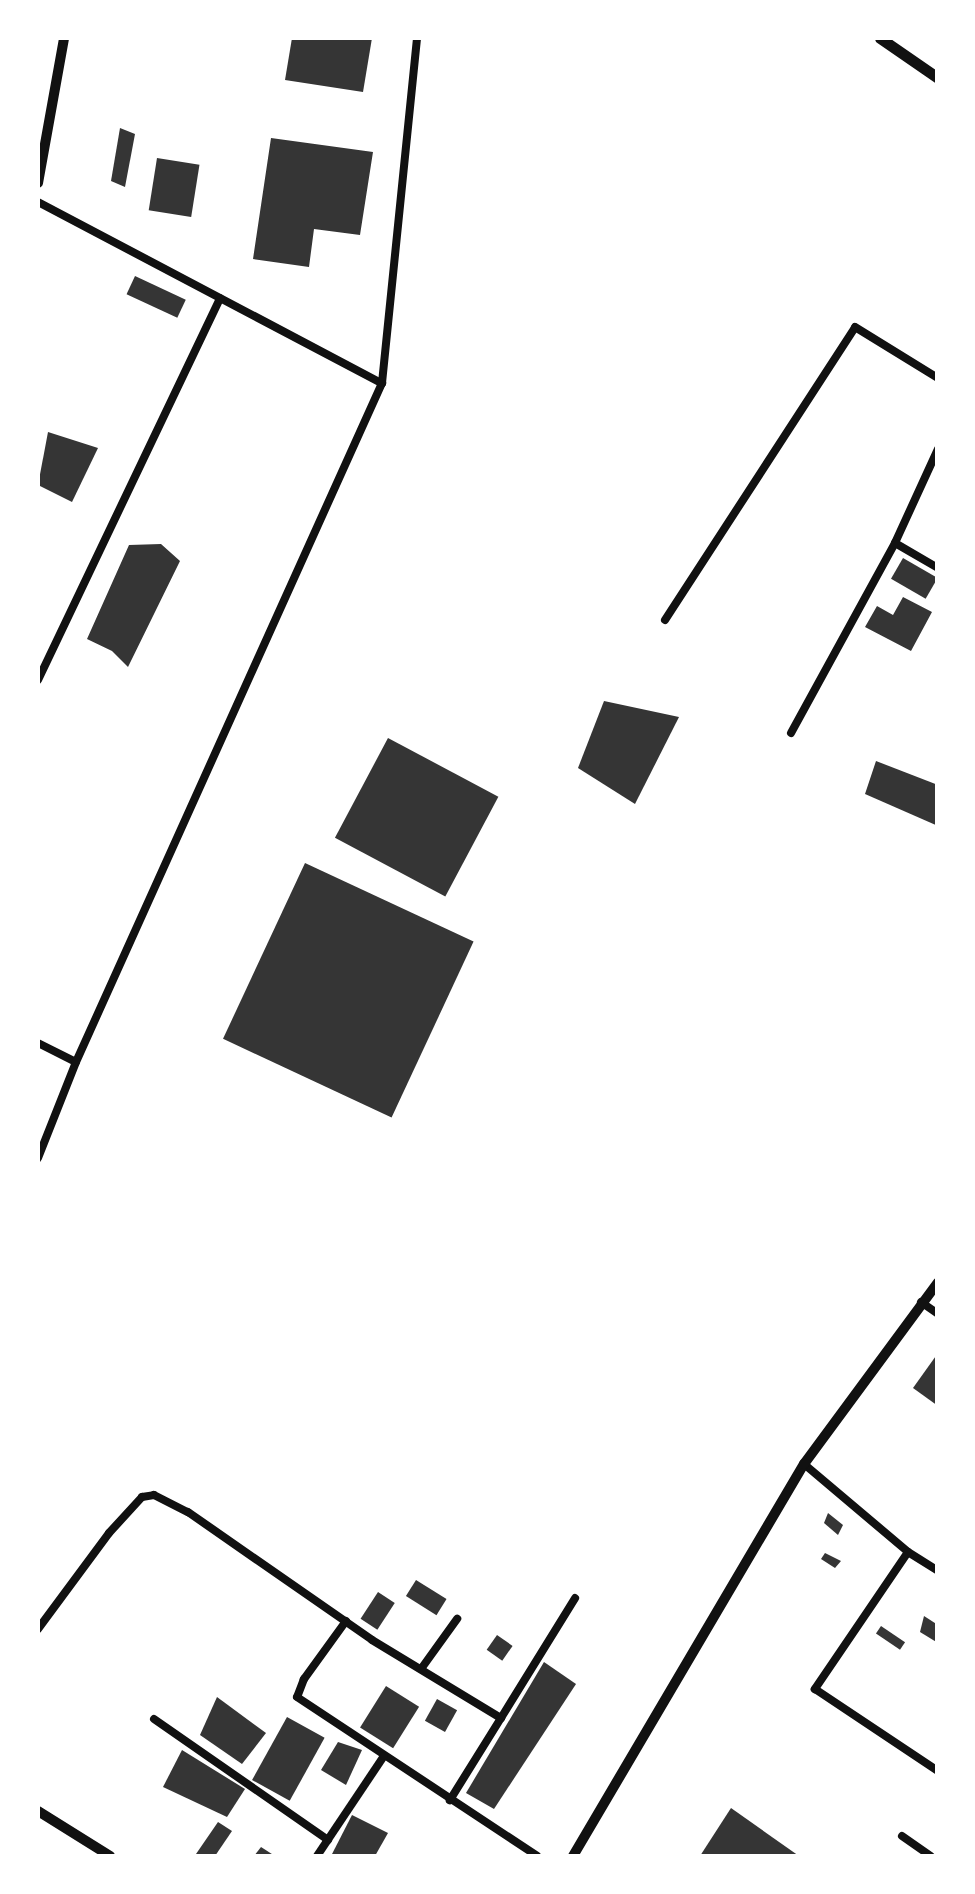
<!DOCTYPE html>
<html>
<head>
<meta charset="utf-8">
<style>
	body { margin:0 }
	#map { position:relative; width:975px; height:1894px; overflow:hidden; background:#fff; font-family:Cabin,sans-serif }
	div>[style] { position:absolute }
	.building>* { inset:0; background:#353535; transform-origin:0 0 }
	.minor>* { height:8px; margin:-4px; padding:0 4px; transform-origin:4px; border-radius:4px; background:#111 }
	.tertiary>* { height:10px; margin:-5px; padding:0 5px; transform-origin:5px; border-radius:5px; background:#111 }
	.secondary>* { height:11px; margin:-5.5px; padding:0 5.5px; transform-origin:5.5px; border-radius:5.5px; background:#111 }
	span { translate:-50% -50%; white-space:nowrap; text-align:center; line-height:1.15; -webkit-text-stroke:8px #fff; paint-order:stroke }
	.frame { position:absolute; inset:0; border:40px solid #fff; pointer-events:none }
</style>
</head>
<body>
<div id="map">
	<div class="building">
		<div style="clip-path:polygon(292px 38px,372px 38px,363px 92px,285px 80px)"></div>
		<div style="clip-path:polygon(120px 128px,135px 134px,125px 187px,111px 181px)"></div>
		<div style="clip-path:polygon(271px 138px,373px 152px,360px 235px,314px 229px,309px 267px,253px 259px)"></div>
		<div style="left:157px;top:158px;width:43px;height:53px;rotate:9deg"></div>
		<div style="left:135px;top:276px;width:56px;height:20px;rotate:25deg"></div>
		<div style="clip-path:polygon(48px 432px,98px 448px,72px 502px,38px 485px)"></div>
		<div style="clip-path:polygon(161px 544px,180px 561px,128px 667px,112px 651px,87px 639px,129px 545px)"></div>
		<div style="left:903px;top:558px;width:40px;height:24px;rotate:30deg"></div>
		<div style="clip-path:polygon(903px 597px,932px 612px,911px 651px,865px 627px,877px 606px,893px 615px)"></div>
		<div style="clip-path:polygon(604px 701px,679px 717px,635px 804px,578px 768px)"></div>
		<div style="left:388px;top:738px;width:125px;height:113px;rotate:28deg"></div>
		<div style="clip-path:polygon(876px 761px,938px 785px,938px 826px,865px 794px)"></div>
		<div style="left:305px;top:863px;width:186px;height:194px;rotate:25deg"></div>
		<div style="clip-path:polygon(938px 1353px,938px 1406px,913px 1388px)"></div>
		<div style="clip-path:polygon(828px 1513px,843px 1525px,838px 1535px,824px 1523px)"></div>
		<div style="clip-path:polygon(825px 1553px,841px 1561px,835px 1568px,821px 1559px)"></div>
		<div style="left:416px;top:1580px;width:36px;height:19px;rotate:32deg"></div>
		<div style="left:378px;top:1592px;width:20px;height:32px;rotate:33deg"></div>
		<div style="clip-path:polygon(924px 1616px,938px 1625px,938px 1643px,920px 1632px)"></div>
		<div style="left:881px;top:1626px;width:29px;height:9px;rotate:34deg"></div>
		<div style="left:497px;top:1635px;width:19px;height:18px;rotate:35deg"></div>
		<div style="clip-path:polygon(544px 1662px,576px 1684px,494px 1809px,466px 1793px)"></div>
		<div style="left:386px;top:1686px;width:39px;height:49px;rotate:32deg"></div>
		<div style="clip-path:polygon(217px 1697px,266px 1733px,242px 1764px,200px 1735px)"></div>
		<div style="left:437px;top:1699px;width:23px;height:25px;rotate:29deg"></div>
		<div style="left:287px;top:1717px;width:43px;height:72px;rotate:29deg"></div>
		<div style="clip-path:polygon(338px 1742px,362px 1750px,346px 1785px,321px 1770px)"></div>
		<div style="clip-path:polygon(182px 1750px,245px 1789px,227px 1817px,163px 1787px)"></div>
		<div style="clip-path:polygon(731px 1808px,799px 1856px,700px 1856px)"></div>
		<div style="clip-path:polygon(352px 1815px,388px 1833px,375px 1856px,331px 1856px)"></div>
		<div style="clip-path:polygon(218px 1822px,232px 1831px,215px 1856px,200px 1856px,196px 1854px)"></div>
		<div style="clip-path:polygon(261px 1847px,275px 1856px,254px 1856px)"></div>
	</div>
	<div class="minor">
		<div style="left:38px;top:202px;width:389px;rotate:27.8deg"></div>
		<div style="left:938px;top:449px;width:103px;rotate:114.6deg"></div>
		<div style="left:895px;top:543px;width:50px;rotate:30.2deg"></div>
		<div style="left:665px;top:620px;width:349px;rotate:-57deg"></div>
		<div style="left:855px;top:327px;width:97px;rotate:31.6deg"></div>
		<div style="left:38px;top:680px;width:423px;rotate:-64.5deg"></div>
		<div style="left:791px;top:733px;width:217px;rotate:-61.3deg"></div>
		<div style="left:38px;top:1043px;width:42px;rotate:26.6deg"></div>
		<div style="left:38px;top:1158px;width:103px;rotate:-68.4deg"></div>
		<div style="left:76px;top:1062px;width:745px;rotate:-65.74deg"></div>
		<div style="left:382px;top:383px;width:347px;rotate:-84.2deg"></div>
		<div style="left:921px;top:1302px;width:21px;rotate:35deg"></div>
		<div style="left:804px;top:1464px;width:136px;rotate:40.2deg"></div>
		<div style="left:908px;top:1552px;width:36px;rotate:32deg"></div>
		<div style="left:908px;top:1552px;width:166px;rotate:124.2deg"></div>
		<div style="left:815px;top:1689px;width:148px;rotate:33.7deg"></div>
		<div style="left:346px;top:1621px;width:72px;rotate:125.9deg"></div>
		<div style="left:304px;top:1679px;width:19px;rotate:111deg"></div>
		<div style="left:297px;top:1697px;width:288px;rotate:33.5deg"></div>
		<div style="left:38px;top:1629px;width:119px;rotate:-53.5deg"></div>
		<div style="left:109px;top:1533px;width:49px;rotate:-47.5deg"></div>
		<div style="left:142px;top:1497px;width:12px;rotate:-9deg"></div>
		<div style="left:154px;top:1495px;width:38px;rotate:27deg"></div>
		<div style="left:188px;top:1512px;width:224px;rotate:34.8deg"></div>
		<div style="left:372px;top:1640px;width:151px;rotate:31.2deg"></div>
		<div style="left:501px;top:1718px;width:97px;rotate:121.9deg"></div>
		<div style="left:421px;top:1669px;width:62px;rotate:-54.2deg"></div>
		<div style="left:501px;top:1718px;width:141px;rotate:-58.3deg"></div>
		<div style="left:154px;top:1719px;width:212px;rotate:34.8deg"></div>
		<div style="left:902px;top:1836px;width:35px;rotate:35deg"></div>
		<div style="left:317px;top:1856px;width:120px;rotate:-56.2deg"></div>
	</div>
	<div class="tertiary">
		<div style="left:38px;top:183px;width:147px;rotate:-79.8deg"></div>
		<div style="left:38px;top:1811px;width:85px;rotate:32deg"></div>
		<div style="left:573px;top:1856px;width:455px;rotate:-59.5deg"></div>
		<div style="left:804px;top:1464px;width:226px;rotate:-53.6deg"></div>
	</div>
	<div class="secondary">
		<div style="left:880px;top:38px;width:70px;rotate:34.6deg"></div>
	</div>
	<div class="frame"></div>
</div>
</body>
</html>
